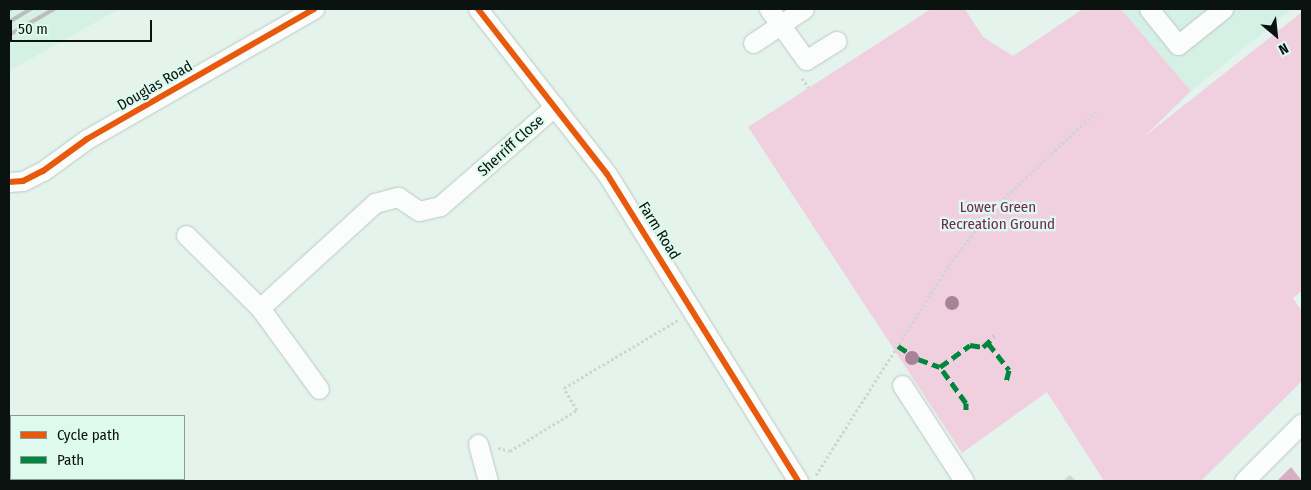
<!DOCTYPE html>
<html>
<head>
<meta charset="utf-8">
<style>
	body { margin:0 }
	#map { position:relative; width:1311px; height:490px; overflow:hidden; background:#e4f3ec; font-family:"Fira Sans Condensed",sans-serif }
	div>[style] { position:absolute }
	.built>* { inset:0; background:#d5f0e4 }
	.green>* { inset:0; background:#f0d0df }
	.water>* { inset:0; background:#d9adc2 }
	.building>* { inset:0; background:#ccd8d2 }
	.path>* { height:3px; margin-top:-1.5px; transform-origin:0; background:repeating-linear-gradient(90deg,#d0d4d2 0 2.5px,transparent 0 5px) }
	.roads { filter:drop-shadow(0 0 1px #bcc8c2) drop-shadow(0 0 1px #bcc8c2) }
	.minor>* { height:19px; margin:-9.5px; padding:0 9.5px; transform-origin:9.5px; border-radius:9.5px; background:#fbfdfc }
	.rail>* { height:4px; margin:-2px; padding:0 2px; transform-origin:2px; border-radius:2px; background:#babdbc }
	.quiet>* { height:5px; margin-top:-2.5px; transform-origin:0; background:repeating-linear-gradient(90deg,#00873e 0 10px,transparent 0 15px) }
	.cycleway>* { height:6px; margin:-3px; padding:0 3px; transform-origin:3px; border-radius:3px; background:#e8590c }
	.trees>* { width:14px; height:14px; margin:-7px; border-radius:50%; background:#a88297 }
	span { translate:-50% -50%; white-space:nowrap; text-align:center; line-height:1.15; -webkit-text-stroke:4.5px #def9ed; paint-order:stroke }
	.street-label { font-size:15px; color:#0a130f }
	.park-label { font-size:15px; color:#762652 }
	.frame { position:absolute; inset:0; border:10px solid #0a130f; pointer-events:none }
	.legend { position:absolute; left:10px; top:415px; width:175px; height:65px; box-sizing:border-box; background:#def9ed; border:1px solid #899d94; margin:0; padding:6px 9px; list-style:none; font-size:15px; color:#0a130f }
	.legend li { display:flex; align-items:center; gap:10px; height:25px }
	.legend b { width:25px; border:1px solid #899d94 }
	.north { position:absolute; left:1251px; top:10px; width:50px; height:50px; -webkit-text-stroke:4px #def9ed; paint-order:stroke; rotate:152deg; font-size:14px; font-weight:700; line-height:20px; text-align:center; color:#0a130f }
	.north::after { content:''; display:block; margin:auto; width:18px; height:22px; background:#0a130f; clip-path:polygon(50% 0,100% 100%,50% 72%,0 100%) }
	.scale { position:absolute; left:10px; top:20px; width:142px; height:22px; box-sizing:border-box; border:2px solid #0a130f; border-top:0; padding-left:6px; font-size:15px; line-height:18px; white-space:nowrap; color:#0a130f; -webkit-text-stroke:4px #def9ed; paint-order:stroke }
</style>
</head>
<body>
<div id="map">
	<div class="built">
		<div style="clip-path:polygon(9px 9px,119px 9px,9px 71px)"></div>
		<div style="clip-path:polygon(1121px 9px,1292px 9px,1191px 91px)"></div>
	</div>
	<div class="green">
		<div style="clip-path:polygon(931px 9px,965px 9px,983px 37px,1013px 56px,1083px 9px,1121px 9px,1191px 91px,1145px 136px,1302px 12px,1302px 291px,1293px 298px,1302px 311px,1302px 381px,1201px 481px,1104px 481px,1047px 392px,962px 453px,748px 127px)"></div>
	</div>
	<div class="water">
		<div style="clip-path:polygon(1291px 467px,1302px 481px,1277px 481px)"></div>
	</div>
	<div class="building">
		<div style="clip-path:polygon(1070px 475px,1076px 481px,1063px 481px)"></div>
	</div>
	<div class="path">
		<div style="left:802px;top:78px;width:12px;rotate:55deg"></div>
		<div style="left:498px;top:448px;width:12px;rotate:14deg"></div>
		<div style="left:510px;top:451px;width:79px;rotate:-31.5deg"></div>
		<div style="left:577px;top:410px;width:26px;rotate:-121deg"></div>
		<div style="left:564px;top:388px;width:133px;rotate:-30.8deg"></div>
		<div style="left:816px;top:475px;width:249px;rotate:-57.7deg"></div>
		<div style="left:949px;top:265px;width:41px;rotate:-52.9deg"></div>
		<div style="left:974px;top:232px;width:40px;rotate:-49deg"></div>
		<div style="left:1000px;top:202px;width:132px;rotate:-43.2deg"></div>
	</div>
	<div class="roads">
		<div class="minor">
			<div style="left:478px;top:9px;width:209px;rotate:52deg"></div>
			<div style="left:607px;top:174px;width:362px;rotate:58.1deg"></div>
			<div style="left:769px;top:9px;width:63px;rotate:54deg"></div>
			<div style="left:806px;top:60px;width:36px;rotate:-32deg"></div>
			<div style="left:1149px;top:9px;width:46px;rotate:51.1deg"></div>
			<div style="left:1178px;top:45px;width:58px;rotate:-38.7deg"></div>
			<div style="left:753px;top:43px;width:61px;rotate:-33.7deg"></div>
			<div style="left:9px;top:182px;width:14px;rotate:-4deg"></div>
			<div style="left:23px;top:181px;width:22px;rotate:-27deg"></div>
			<div style="left:43px;top:171px;width:54px;rotate:-36deg"></div>
			<div style="left:87px;top:139px;width:262px;rotate:-29.8deg"></div>
			<div style="left:186px;top:235px;width:104px;rotate:44.6deg"></div>
			<div style="left:260px;top:308px;width:100px;rotate:53.9deg"></div>
			<div style="left:260px;top:308px;width:156px;rotate:-42.4deg"></div>
			<div style="left:375px;top:203px;width:24px;rotate:-15deg"></div>
			<div style="left:398px;top:197px;width:25px;rotate:34deg"></div>
			<div style="left:419px;top:211px;width:22px;rotate:-13deg"></div>
			<div style="left:440px;top:206px;width:152px;rotate:-41deg"></div>
			<div style="left:902px;top:385px;width:114px;rotate:57.1deg"></div>
			<div style="left:478px;top:444px;width:38px;rotate:75deg"></div>
			<div style="left:1244px;top:481px;width:82px;rotate:-45deg"></div>
		</div>
	</div>
	<div class="rail">
		<div style="left:9px;top:10px;width:2px;rotate:-27deg"></div>
		<div style="left:9px;top:22px;width:26px;rotate:-31deg"></div>
		<div style="left:9px;top:35px;width:52px;rotate:-30deg"></div>
	</div>
	<div class="quiet">
		<div style="left:988px;top:343px;width:34px;rotate:52deg"></div>
		<div style="left:1009px;top:370px;width:12px;rotate:104deg"></div>
		<div style="left:898px;top:346px;width:24px;rotate:33deg"></div>
		<div style="left:918px;top:359px;width:23px;rotate:20deg"></div>
		<div style="left:966px;top:410px;width:7px;rotate:-90deg"></div>
		<div style="left:966px;top:403px;width:44px;rotate:-125.8deg"></div>
		<div style="left:940px;top:367px;width:37px;rotate:-36deg"></div>
		<div style="left:970px;top:345px;width:13px;rotate:9deg"></div>
		<div style="left:983px;top:347px;width:15px;rotate:-42deg"></div>
	</div>
	<div class="cycleway">
		<div style="left:478px;top:9px;width:209px;rotate:52deg"></div>
		<div style="left:607px;top:174px;width:362px;rotate:58.1deg"></div>
		<div style="left:9px;top:182px;width:14px;rotate:-4deg"></div>
		<div style="left:23px;top:181px;width:22px;rotate:-27deg"></div>
		<div style="left:43px;top:171px;width:54px;rotate:-36deg"></div>
		<div style="left:87px;top:139px;width:262px;rotate:-29.8deg"></div>
	</div>
	<div class="trees">
		<div style="left:952px;top:303px"></div>
		<div style="left:912px;top:358px"></div>
	</div>
	<div class="street-label">
		<span style="left:155px;top:86px;rotate:-30deg">Douglas Road</span>
		<span style="left:511px;top:146px;rotate:-42deg">Sherriff Close</span>
		<span style="left:659px;top:231px;rotate:58deg">Farm Road</span>
	</div>
	<div class="park-label">
		<span style="left:998px;top:216px">Lower Green<br>Recreation Ground</span>
	</div>
	<div class="frame"></div>
	<ul class="legend">
	<li><b style="height:6px;background:#e8590c"></b>Cycle path</li>
	<li><b style="height:6px;background:#00873e"></b>Path</li>
	</ul>
	<div class="north">N</div>
	<div class="scale">50 m</div>
</div>
</body>
</html>
